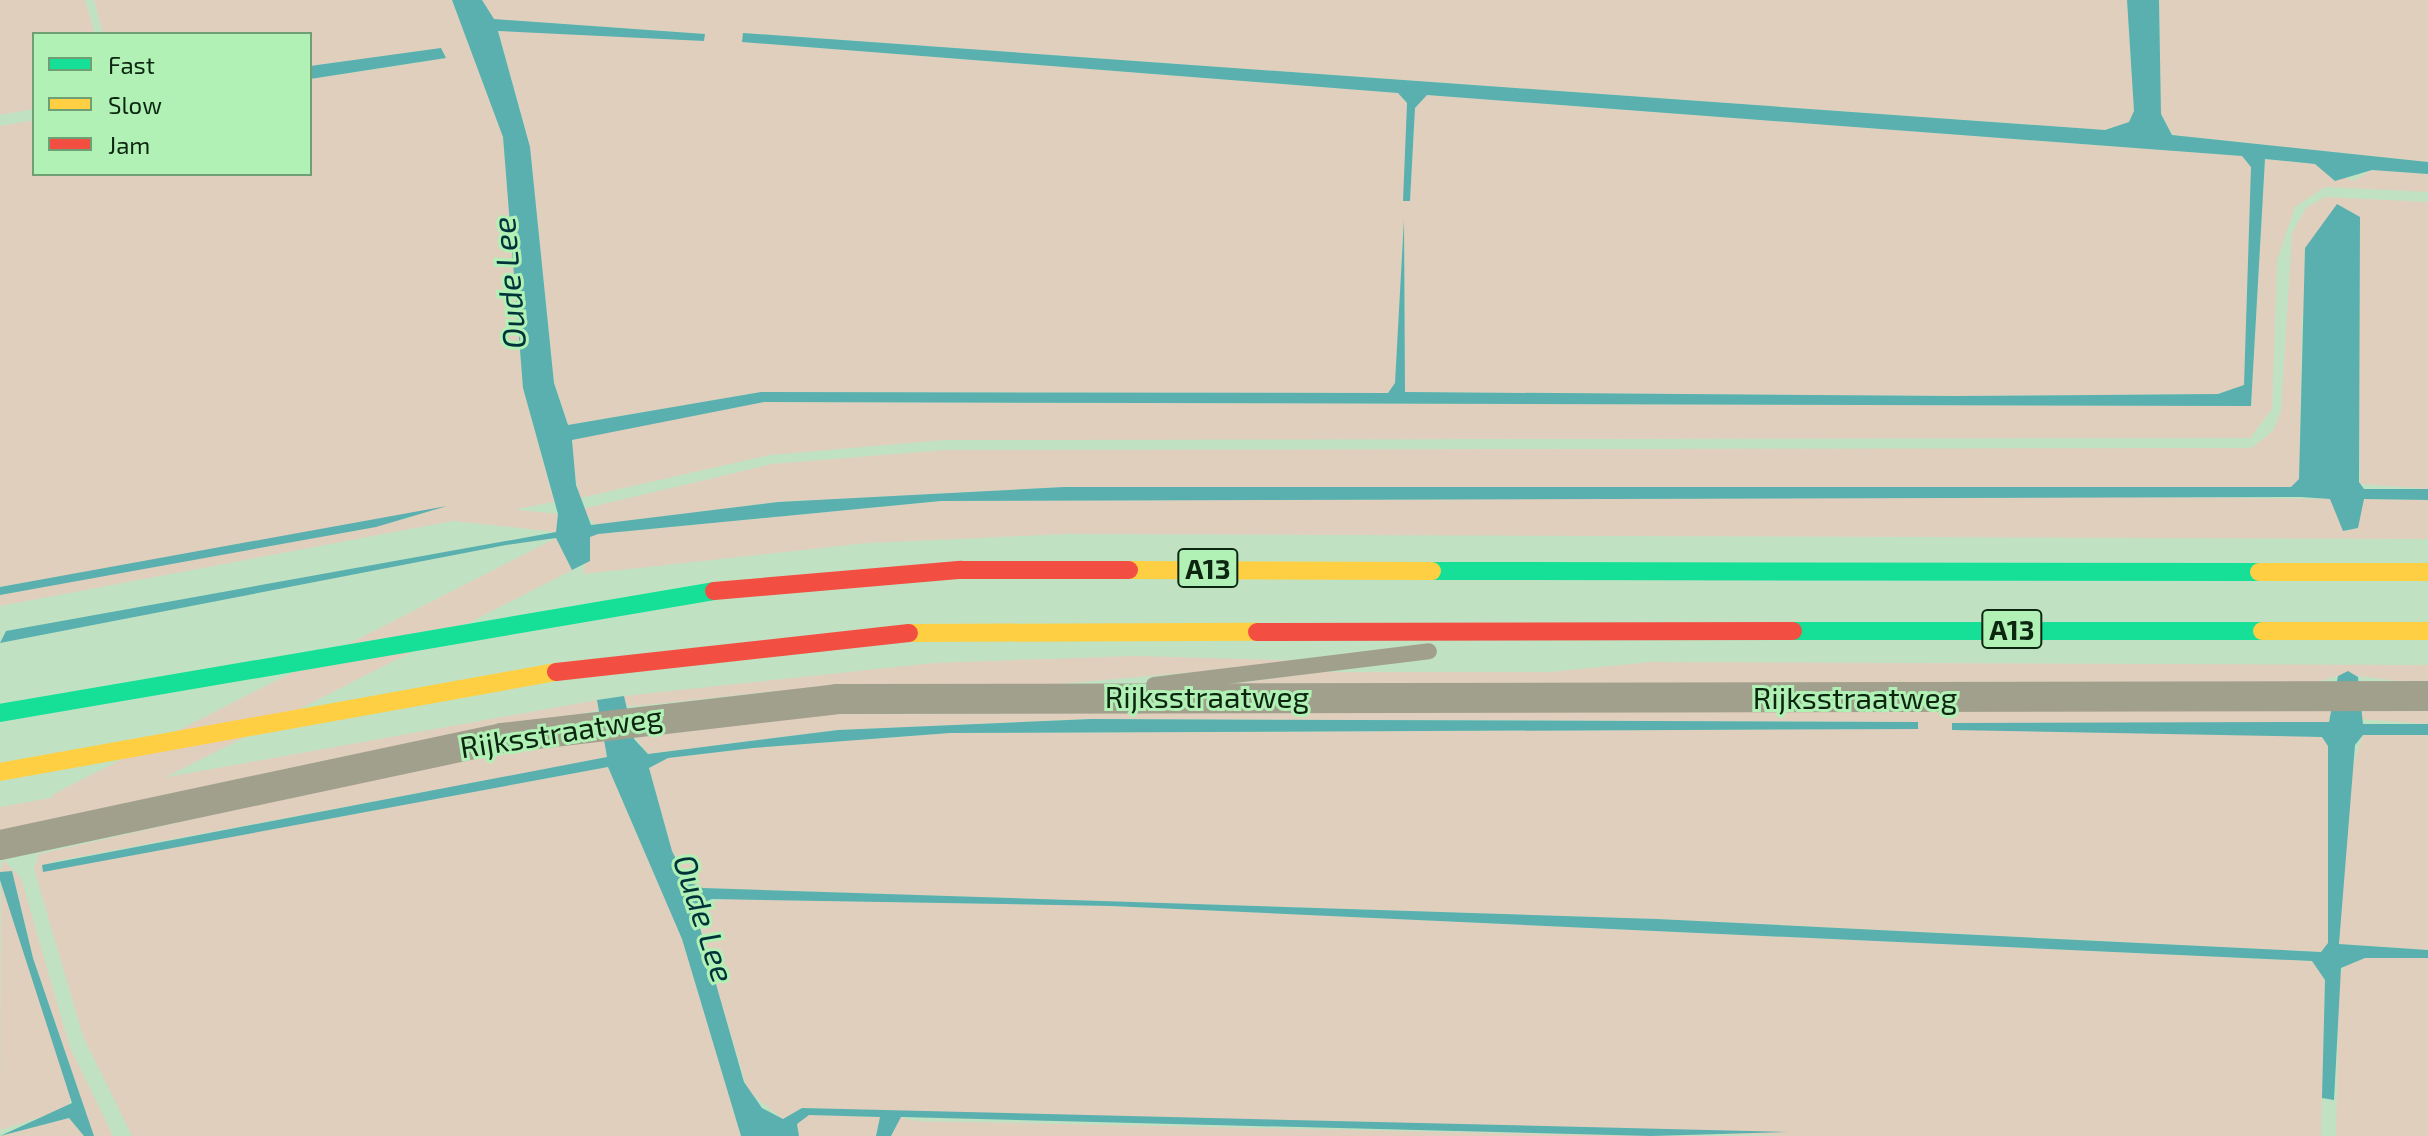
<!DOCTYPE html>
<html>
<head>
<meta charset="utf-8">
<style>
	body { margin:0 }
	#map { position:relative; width:2428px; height:1136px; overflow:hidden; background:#c0e2c3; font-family:"Exo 2",sans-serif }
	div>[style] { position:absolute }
	.green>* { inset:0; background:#e1cfbe; transform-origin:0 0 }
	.water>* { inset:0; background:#5ab0af }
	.lane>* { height:16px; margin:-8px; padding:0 8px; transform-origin:8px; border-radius:8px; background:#a1a08d }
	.street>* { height:30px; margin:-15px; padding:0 15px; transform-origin:15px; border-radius:15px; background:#a1a08d }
	.fast>* { height:18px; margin:-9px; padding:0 9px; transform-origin:9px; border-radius:9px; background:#16e098 }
	.slow>* { height:18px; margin:-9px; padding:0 9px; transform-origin:9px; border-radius:9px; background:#ffcf43 }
	.jam>* { height:18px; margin:-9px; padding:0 9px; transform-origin:9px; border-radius:9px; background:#f24e42 }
	span { translate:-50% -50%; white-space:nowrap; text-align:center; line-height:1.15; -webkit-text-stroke:6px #b1f1b6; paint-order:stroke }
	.shield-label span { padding:2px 6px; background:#b1f1b6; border:2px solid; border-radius:6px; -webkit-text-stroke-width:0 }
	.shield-label { font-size:28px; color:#0c2610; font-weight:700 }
	.street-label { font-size:30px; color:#0c2610 }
	.water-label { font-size:32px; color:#003339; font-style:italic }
	.legend { position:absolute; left:32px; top:32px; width:280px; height:144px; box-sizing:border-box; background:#b1f1b6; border:2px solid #6fa074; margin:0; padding:10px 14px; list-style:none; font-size:24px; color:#0c2610 }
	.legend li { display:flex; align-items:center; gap:16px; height:40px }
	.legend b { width:40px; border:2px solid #6fa074 }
</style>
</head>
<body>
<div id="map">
	<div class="green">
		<div style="clip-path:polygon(0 0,85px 0,95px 34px,34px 34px,34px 109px,0 115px)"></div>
		<div style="clip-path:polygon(94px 0,452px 0,503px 137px,523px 388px,554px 502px,0 606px,0 595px,447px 511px,0 587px,0 126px,34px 120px,34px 174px,310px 174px,310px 79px,429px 61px,430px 50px,310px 66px,310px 34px,103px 34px)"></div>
		<div style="clip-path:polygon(482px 0,2127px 0,2134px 111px,2129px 122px,2105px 130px,744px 33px,743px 42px,1398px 93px,1407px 103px,1410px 201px,1415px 108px,1427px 95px,2242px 156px,2251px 167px,2244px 385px,2218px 394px,1954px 396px,1405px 392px,1404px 219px,1395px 383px,1388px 393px,761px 392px,568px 425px,554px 383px,530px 147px,498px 30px,704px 41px,705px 34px,494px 19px)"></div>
		<div style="clip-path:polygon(2159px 0,2428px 0,2428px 162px,2173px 135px,2161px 114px)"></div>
		<div style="clip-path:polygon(2265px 159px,2315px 164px,2353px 181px,2372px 170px,2428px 174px,2428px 192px,2325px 187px,2295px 207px,2277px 260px,2272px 409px,2250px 438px,945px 440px,770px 455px,580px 498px,569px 449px,576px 437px,764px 402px,2251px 406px)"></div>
		<div style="clip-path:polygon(2325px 197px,2428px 202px,2428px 489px,2360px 484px,2358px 344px,2320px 230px,2302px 319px,2299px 479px,2291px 487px,1064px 487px,778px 502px,595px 525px,582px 509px,772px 464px,945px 450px,2251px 448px,2273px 431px,2281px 412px,2292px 233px,2306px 208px)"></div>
		<div style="clip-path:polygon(2122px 497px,2330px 499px,2344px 531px,2355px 529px,2364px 499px,2428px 500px,2428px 539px,1068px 534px,867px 543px,583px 574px,590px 537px,598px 534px,941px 501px)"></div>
		<div style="left:558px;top:514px;width:18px;height:567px;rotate:96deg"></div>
		<div style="left:556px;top:538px;width:36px;height:566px;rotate:63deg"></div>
		<div style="clip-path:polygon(1135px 656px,1319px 661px,1059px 684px,786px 690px,647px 705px,626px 706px,624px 696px,933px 663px)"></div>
		<div style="clip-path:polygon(1650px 662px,2428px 665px,2428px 685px,2344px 674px,2314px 683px,1217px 686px,1322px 672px,1550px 672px)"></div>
		<div style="clip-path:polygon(597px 700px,599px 710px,0 835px,0 807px)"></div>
		<div style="clip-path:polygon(2428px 707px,2428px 724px,2359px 719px,2359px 709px)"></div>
		<div style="clip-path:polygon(2333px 709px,2330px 722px,2310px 724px,1952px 723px,2322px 737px,2328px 746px,2328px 944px,2322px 952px,1657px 919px,703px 888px,687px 881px,672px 851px,649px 768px,668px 758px,753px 748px,950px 733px,1917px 729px,1918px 722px,1091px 719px,838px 730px,648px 754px,633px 734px,788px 714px)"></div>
		<div style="clip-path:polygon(2363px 735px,2428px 735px,2428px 950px,2339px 944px,2350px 775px)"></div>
		<div style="clip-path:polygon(606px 738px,607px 757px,595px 760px,51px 862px,43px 871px,608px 767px,682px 939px,741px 1136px,132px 1136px,83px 1036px,34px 869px,39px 854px,468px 757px)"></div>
		<div style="clip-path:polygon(3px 860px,21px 878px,70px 1047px,113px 1136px,94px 1136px,33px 958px,12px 872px,0 872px)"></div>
		<div style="clip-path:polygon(1px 880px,72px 1094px,67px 1109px,0 1130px)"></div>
		<div style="clip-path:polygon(724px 899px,1111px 906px,2312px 961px,2325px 980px,2321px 1136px,1787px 1136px,802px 1108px,783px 1119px,748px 1091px,704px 944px,698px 908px)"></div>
		<div style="clip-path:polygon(2365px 958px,2428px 958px,2428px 1136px,2336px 1136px,2339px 976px,2347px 962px)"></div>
		<div style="clip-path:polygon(809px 1115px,880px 1117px,876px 1136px,799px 1136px,797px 1124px)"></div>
		<div style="clip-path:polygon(900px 1117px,916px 1121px,1651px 1136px,891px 1136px)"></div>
		<div style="clip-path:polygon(69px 1118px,84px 1136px,1px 1136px)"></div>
	</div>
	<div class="water">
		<div style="clip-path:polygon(452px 0,482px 0,494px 19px,705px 34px,704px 41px,498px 31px,530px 147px,554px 383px,568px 425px,761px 392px,1388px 393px,1395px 383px,1404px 219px,1405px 392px,1954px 396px,2218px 394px,2244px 385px,2251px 167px,2242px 156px,1427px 95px,1415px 108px,1410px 201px,1403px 201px,1407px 103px,1398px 93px,742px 42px,743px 33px,2105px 130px,2129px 122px,2134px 111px,2127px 0,2159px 0,2161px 114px,2172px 135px,2428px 162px,2428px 174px,2372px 170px,2335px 181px,2315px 164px,2265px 159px,2251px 406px,764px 402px,572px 440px,576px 485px,591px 525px,778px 502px,1064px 487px,2291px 487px,2299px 479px,2305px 248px,2337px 204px,2360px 217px,2359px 482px,2364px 489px,2428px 489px,2428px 500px,2364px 499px,2358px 528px,2343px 531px,2330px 499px,2301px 497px,941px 501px,598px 534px,590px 537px,590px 561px,572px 570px,556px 538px,506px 545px,0 643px,6px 631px,556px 532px,558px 514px,523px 388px,503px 137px)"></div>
		<div style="clip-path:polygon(441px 48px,446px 58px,310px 79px,310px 66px)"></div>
		<div style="clip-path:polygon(447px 506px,376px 527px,0 595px,0 587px)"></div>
		<div style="clip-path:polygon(2348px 671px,2358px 677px,2363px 724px,2428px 724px,2428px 735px,2363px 735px,2355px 745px,2339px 944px,2428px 950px,2428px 958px,2365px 958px,2341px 968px,2334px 1100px,2322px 1098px,2325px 980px,2312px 961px,1111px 906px,712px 899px,700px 904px,698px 921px,744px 1082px,762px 1108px,783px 1119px,802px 1108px,1788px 1132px,1651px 1136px,901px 1117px,891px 1136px,876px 1136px,880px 1117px,809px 1115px,797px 1124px,799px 1136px,741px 1136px,682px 939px,608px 767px,43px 872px,42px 865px,607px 757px,597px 700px,624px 696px,634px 739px,648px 754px,838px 730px,1091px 719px,1918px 722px,1918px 729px,950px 733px,753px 748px,668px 758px,649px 768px,672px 851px,687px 881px,703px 888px,1657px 919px,2321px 952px,2328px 943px,2328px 746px,2322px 737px,1952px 730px,1952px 723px,2329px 722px,2338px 676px)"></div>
		<div style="clip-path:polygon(12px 871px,33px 958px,94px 1136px,84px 1136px,69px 1118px,0 1136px,72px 1103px,0 880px,0 872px)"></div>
	</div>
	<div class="lane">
		<div style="left:1154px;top:685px;width:277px;rotate:-7deg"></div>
	</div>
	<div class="street">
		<div style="left:0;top:845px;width:513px;rotate:-12.03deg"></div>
		<div style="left:502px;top:738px;width:337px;rotate:-6.6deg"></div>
		<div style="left:837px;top:699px;width:1591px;rotate:-0.11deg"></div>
	</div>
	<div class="fast">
		<div style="left:1432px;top:571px;width:827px;rotate:0.07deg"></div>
		<div style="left:1793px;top:631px;width:469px"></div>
		<div style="left:0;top:713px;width:724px;rotate:-9.7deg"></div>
	</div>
	<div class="slow">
		<div style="left:1129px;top:570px;width:303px;rotate:0.2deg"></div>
		<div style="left:2259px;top:572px;width:169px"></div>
		<div style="left:2262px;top:631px;width:166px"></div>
		<div style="left:909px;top:633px;width:348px;rotate:-0.2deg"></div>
		<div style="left:0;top:772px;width:565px;rotate:-10.2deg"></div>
	</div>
	<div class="jam">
		<div style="left:714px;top:591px;width:248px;rotate:-4.9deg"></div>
		<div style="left:961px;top:570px;width:168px"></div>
		<div style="left:1257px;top:632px;width:536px;rotate:-0.11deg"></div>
		<div style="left:556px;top:672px;width:355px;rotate:-6.3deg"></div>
	</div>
	<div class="shield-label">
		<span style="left:1208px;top:568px">A13</span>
		<span style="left:2012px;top:629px">A13</span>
	</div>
	<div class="street-label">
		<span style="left:1207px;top:696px">Rijksstraatweg</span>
		<span style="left:1855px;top:697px">Rijksstraatweg</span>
		<span style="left:561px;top:731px;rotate:-9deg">Rijksstraatweg</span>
	</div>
	<div class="water-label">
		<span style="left:508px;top:283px;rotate:-95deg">Oude Lee</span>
		<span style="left:705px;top:918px;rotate:72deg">Oude Lee</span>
	</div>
	<ul class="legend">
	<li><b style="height:10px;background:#16e098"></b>Fast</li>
	<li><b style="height:10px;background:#ffcf43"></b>Slow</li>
	<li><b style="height:10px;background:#f24e42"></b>Jam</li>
	</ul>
</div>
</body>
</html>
